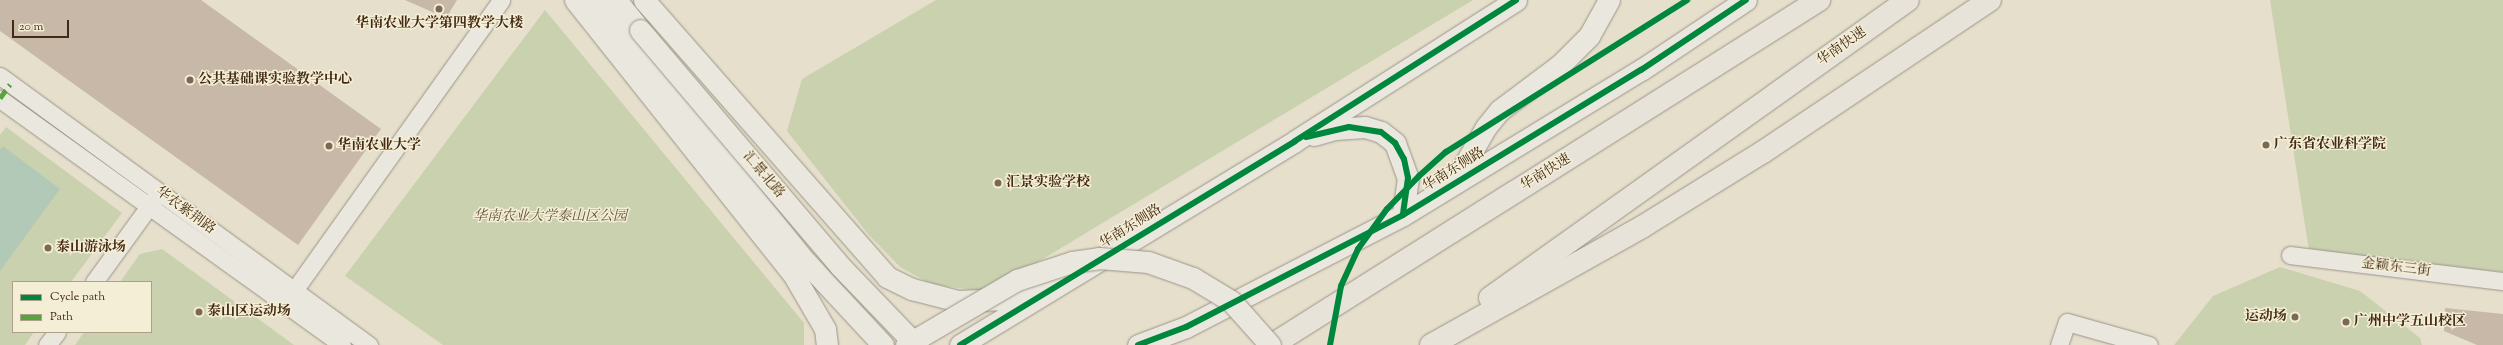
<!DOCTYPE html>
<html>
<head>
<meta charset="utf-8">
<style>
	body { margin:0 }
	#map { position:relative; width:2503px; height:345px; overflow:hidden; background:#e6dfcc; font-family:"Sorts Mill Goudy","Noto Serif SC",serif }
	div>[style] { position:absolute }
	.green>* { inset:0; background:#cad1af }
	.water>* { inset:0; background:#b2c9b7 }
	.building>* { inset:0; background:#c8b8a8 }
	.roads { filter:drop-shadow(0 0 1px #9b9487) drop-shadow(0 0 1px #9b9487) }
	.minor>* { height:17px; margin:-8.5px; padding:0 8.5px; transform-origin:8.5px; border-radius:8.5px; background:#eae8de }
	.tertiary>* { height:21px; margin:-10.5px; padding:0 10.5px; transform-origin:10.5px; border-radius:10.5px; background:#eae8de }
	.motorway>* { height:22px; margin:-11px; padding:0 11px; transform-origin:11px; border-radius:11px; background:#e7e3d9 }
	.bridges { filter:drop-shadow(0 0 1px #9b9487) drop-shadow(0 0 1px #9b9487) }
	.tertiary-bridge>* { height:21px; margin:-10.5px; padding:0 10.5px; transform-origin:10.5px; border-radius:10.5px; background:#eae8de }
	.quiet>* { height:5px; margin-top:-2.5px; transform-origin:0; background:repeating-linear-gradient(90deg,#55a43f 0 10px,transparent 0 15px) }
	.cycleway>* { height:6px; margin:-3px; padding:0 3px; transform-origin:3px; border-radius:3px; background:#00873e }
	.dots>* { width:11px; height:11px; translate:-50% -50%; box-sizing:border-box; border:2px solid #f5eed7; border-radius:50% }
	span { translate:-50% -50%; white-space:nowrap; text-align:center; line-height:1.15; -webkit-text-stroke:3px #f5eed7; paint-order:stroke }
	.poi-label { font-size:14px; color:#432a12; font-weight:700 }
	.left { translate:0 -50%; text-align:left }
	.right { translate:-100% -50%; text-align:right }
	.street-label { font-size:14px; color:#432a12 }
	.park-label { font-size:14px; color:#5f5134; font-style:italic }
	.legend { position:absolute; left:12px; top:281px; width:140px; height:52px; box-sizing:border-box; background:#f5eed7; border:1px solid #aea088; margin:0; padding:5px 7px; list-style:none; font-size:12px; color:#432a12 }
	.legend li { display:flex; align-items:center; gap:8px; height:20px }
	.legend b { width:20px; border:1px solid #aea088 }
	.scale { position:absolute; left:12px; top:20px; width:57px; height:18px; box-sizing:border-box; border:2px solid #432a12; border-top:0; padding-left:5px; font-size:12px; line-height:14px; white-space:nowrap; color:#432a12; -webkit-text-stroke:3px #f5eed7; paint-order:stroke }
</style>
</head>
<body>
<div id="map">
	<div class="green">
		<div style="clip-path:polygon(936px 0,1473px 0,988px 292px,931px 284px,900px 267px,868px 234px,787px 131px,802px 79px)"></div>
		<div style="clip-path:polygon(2270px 0,2503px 0,2503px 272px,2309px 251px)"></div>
		<div style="clip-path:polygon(545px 10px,804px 323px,804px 345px,443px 345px,345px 276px)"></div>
		<div style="clip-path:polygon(6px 127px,122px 213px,71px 282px,13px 282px,13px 332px,34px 332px,25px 345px,0 345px,0 135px)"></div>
		<div style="clip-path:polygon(162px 249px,220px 291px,294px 345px,75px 345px,84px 332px,151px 332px,151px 282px,120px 282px,140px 254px)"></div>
		<div style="clip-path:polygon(2280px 267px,2360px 291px,2420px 338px,2422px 345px,2174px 345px,2213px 296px)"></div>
	</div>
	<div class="water">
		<div style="clip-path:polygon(3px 146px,60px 189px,0 271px,0 150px)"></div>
	</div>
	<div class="building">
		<div style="clip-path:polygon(0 0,201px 0,381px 129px,298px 245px,0 31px)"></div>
		<div style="clip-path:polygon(405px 0,457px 0,446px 18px)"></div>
		<div style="clip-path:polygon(2445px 308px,2503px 314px,2503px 345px,2477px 345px,2444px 331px)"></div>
	</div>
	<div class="roads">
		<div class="minor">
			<div style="left:0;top:76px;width:457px;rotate:36.1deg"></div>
			<div style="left:0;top:99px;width:421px;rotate:35.7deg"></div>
			<div style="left:2290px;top:255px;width:215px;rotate:7deg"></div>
			<div style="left:94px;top:282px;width:104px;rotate:-54deg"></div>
			<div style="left:288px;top:299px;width:367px;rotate:-54.5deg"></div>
			<div style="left:47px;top:345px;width:16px;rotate:-52deg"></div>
			<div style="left:2059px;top:345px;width:24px;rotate:-71deg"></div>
			<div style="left:2067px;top:322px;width:85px;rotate:15.7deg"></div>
		</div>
		<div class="tertiary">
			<div style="left:575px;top:0;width:350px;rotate:51.5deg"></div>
			<div style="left:793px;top:274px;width:64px;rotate:59.8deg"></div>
			<div style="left:825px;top:329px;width:16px;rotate:83deg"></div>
			<div style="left:595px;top:0;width:336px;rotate:51.2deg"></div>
			<div style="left:806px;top:262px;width:113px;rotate:47.1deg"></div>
			<div style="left:616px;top:0;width:38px;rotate:51deg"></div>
			<div style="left:644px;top:0;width:368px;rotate:48.7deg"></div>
			<div style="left:887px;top:277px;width:28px;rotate:26deg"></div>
			<div style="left:912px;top:289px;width:48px;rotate:14.6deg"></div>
			<div style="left:958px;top:301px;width:47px;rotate:-2.4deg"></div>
			<div style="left:1005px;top:299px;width:34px;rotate:-21deg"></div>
			<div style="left:1314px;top:135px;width:22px;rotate:-16deg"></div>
			<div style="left:1335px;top:129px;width:30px;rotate:-4deg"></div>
			<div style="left:1365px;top:127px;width:17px;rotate:17deg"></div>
			<div style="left:1381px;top:132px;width:18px;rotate:38deg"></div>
			<div style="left:1395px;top:143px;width:37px;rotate:70deg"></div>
			<div style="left:1408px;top:178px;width:37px;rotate:98deg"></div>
			<div style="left:1454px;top:183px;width:64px;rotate:-60.3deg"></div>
			<div style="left:1486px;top:127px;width:22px;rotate:-51deg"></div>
			<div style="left:1500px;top:110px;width:75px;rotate:-36.9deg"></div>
			<div style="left:1560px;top:65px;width:41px;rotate:-45deg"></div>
			<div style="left:1589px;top:36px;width:41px;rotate:-60.9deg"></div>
			<div style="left:960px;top:345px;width:392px;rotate:-31.3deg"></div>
			<div style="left:1295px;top:141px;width:262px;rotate:-32.5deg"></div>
			<div style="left:1138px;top:345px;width:51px;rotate:-20.6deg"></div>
			<div style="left:1186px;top:327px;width:244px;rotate:-27.3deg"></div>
			<div style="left:1403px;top:215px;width:279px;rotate:-31.4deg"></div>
			<div style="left:1641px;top:70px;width:126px;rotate:-33.7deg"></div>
		</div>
		<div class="motorway">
			<div style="left:1490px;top:298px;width:513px;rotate:-35.49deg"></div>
			<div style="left:1272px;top:345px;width:647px;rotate:-32.24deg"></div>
			<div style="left:1431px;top:345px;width:242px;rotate:-29.2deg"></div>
			<div style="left:1642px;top:227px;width:142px;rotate:-31.8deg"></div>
			<div style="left:1763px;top:152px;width:273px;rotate:-33.8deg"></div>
		</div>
	</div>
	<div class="bridges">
		<div class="tertiary-bridge">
			<div style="left:640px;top:30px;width:309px;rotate:49.7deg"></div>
			<div style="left:840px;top:266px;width:110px;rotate:46.1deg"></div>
			<div style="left:906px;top:345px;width:129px;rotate:-30.4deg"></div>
			<div style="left:1017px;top:280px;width:58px;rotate:-18.1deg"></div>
			<div style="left:1072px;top:262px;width:27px;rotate:-8deg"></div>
			<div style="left:1099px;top:258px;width:49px;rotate:4.7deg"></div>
			<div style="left:1148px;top:262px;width:48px;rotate:19.6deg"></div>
			<div style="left:1193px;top:278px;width:44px;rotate:31.2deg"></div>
			<div style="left:1231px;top:301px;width:59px;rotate:48.4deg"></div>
		</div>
	</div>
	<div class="quiet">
		<div style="left:0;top:98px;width:17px;rotate:-54deg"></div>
	</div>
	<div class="cycleway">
		<div style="left:1306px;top:137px;width:44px;rotate:-13.1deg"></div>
		<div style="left:1349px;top:127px;width:32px;rotate:9deg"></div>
		<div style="left:1381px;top:132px;width:18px;rotate:38deg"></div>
		<div style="left:1395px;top:143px;width:18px;rotate:61deg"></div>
		<div style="left:1404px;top:159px;width:19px;rotate:78deg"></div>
		<div style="left:1408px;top:178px;width:37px;rotate:98deg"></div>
		<div style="left:960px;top:345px;width:392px;rotate:-31.3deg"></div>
		<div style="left:1295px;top:141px;width:262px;rotate:-32.5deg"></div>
		<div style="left:1138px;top:345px;width:51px;rotate:-20.6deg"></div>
		<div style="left:1186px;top:327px;width:244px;rotate:-27.3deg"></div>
		<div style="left:1403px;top:215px;width:279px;rotate:-31.4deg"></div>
		<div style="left:1641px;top:70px;width:126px;rotate:-33.7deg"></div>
		<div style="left:1330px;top:345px;width:60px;rotate:-79.4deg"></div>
		<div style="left:1341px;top:286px;width:41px;rotate:-65.3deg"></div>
		<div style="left:1358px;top:249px;width:49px;rotate:-54.1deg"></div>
		<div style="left:1387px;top:209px;width:46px;rotate:-45.9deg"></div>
		<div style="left:1419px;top:176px;width:36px;rotate:-42deg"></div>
		<div style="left:1446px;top:152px;width:285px;rotate:-32.2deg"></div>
	</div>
	<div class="dots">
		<div style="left:439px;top:9px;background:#7c6953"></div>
		<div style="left:190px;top:80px;background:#7c6953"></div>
		<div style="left:2266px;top:145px;background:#7c6953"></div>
		<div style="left:329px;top:146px;background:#7c6953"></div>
		<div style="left:998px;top:183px;background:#7c6953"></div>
		<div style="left:48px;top:248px;background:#7c6953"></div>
		<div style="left:199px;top:312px;background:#7c6953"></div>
		<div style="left:2295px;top:317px;background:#7c6953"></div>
		<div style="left:2346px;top:322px;background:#7c6953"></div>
	</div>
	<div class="poi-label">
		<span style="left:439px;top:24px">华南农业大学第四教学大楼</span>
		<span class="left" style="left:198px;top:80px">公共基础课实验教学中心</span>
		<span class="left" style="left:2274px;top:145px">广东省农业科学院</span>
		<span class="left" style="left:337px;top:146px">华南农业大学</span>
		<span class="left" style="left:1006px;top:183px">汇景实验学校</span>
		<span class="left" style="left:56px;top:248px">泰山游泳场</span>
		<span class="left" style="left:207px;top:312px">泰山区运动场</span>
		<span class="right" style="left:2287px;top:317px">运动场</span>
		<span class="left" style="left:2354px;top:322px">广州中学五山校区</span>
	</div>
	<div class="street-label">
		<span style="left:1842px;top:47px;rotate:-35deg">华南快速</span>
		<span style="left:1454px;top:170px;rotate:-32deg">华南东侧路</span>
		<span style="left:1546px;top:173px;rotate:-32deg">华南快速</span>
		<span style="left:763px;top:175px;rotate:50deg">汇景北路</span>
		<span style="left:185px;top:211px;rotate:36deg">华农紫荆路</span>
		<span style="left:1131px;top:227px;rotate:-32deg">华南东侧路</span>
		<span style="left:2396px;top:268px;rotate:7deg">金颖东三街</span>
	</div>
	<div class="park-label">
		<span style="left:550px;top:217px">华南农业大学泰山区公园</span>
	</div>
	<ul class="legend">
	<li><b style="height:5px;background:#00873e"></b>Cycle path</li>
	<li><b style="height:5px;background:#55a43f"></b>Path</li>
	</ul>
	<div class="scale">20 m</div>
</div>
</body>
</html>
